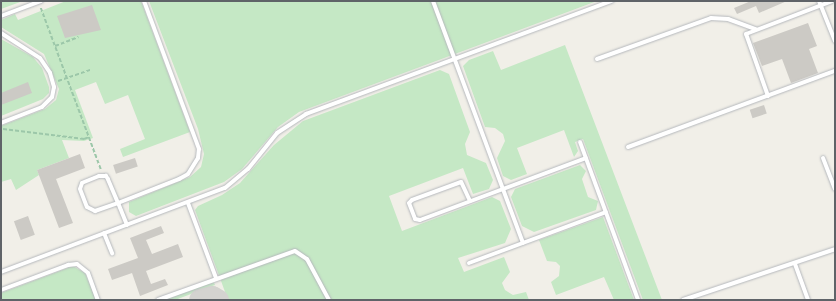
<!DOCTYPE html>
<html>
<head>
<meta charset="utf-8">
<style>
	body { margin:0 }
	#map { position:relative; width:836px; height:301px; overflow:hidden; background:#f1efe8; font-family:"PT Sans",sans-serif }
	div>[style] { position:absolute }
	.green>* { inset:0; background:#c5e8c5 }
	.taxiway>* { height:23px; margin:-11.5px; padding:0 11.5px; transform-origin:11.5px; border-radius:11.5px; background:#d4d3d0 }
	.building>* { inset:0; background:#cccac5; transform-origin:0 0 }
	.path>* { height:1.5px; margin-top:-0.75px; transform-origin:0; background:repeating-linear-gradient(90deg,#9cc7a9 0 4px,transparent 0 6px) }
	.roads { filter:drop-shadow(0 0 1px #b5b8bc) drop-shadow(0 0 1px #b5b8bc) }
	.service>* { height:4px; margin:-2px; padding:0 2px; transform-origin:2px; border-radius:2px; background:#fff }
	span { translate:-50% -50%; white-space:nowrap; text-align:center; line-height:1.15; -webkit-text-stroke:3.5px #fff; paint-order:stroke }
	.frame { position:absolute; inset:0; border:2px solid #5f6368; pointer-events:none }
</style>
</head>
<body>
<div id="map">
	<div class="green">
		<div style="clip-path:polygon(1px 1px,23px 1px,1px 9px)"></div>
		<div style="clip-path:polygon(66px 1px,141px 1px,190px 132px,123px 157px,120px 149px,145px 139px,128px 95px,105px 104px,96px 82px,75px 90px,93px 138px,84px 141px,62px 140px,69px 158px,37px 170px,39px 175px,16px 190px,11px 179px,1px 182px,1px 126px,45px 109px,56px 100px,59px 89px,44px 54px,1px 27px,1px 20px,15px 14px,18px 20px)"></div>
		<div style="clip-path:polygon(149px 1px,597px 1px,299px 112px,278px 127px,242px 169px,224px 182px,136px 216px,129px 212px,129px 202px,190px 177px,201px 167px,204px 154px,198px 129px)"></div>
		<div style="clip-path:polygon(1px 39px,33px 57px,42px 68px,49px 87px,49px 93px,43px 99px,1px 116px)"></div>
		<div style="clip-path:polygon(565px 45px,662px 300px,643px 300px,583px 139px,575px 142px,578px 151px,574px 157px,564px 130px,517px 148px,527px 174px,511px 180px,503px 176px,497px 158px,505px 141px,503px 134px,495px 128px,485px 127px,463px 66px,469px 60px,493px 51px,501px 70px)"></div>
		<div style="clip-path:polygon(440px 70px,449px 74px,470px 132px,465px 144px,467px 155px,486px 163px,493px 180px,489px 189px,473px 194px,463px 168px,389px 196px,402px 231px,492px 197px,500px 201px,511px 229px,505px 243px,458px 258px,464px 272px,504px 257px,510px 272px,502px 283px,505px 290px,513px 295px,526px 292px,529px 300px,228px 300px,195px 210px,198px 206px,222px 195px,240px 183px,274px 145px,303px 121px)"></div>
		<div style="clip-path:polygon(580px 165px,586px 171px,582px 179px,588px 197px,598px 201px,596px 210px,534px 232px,522px 226px,511px 197px,515px 189px)"></div>
		<div style="clip-path:polygon(603px 217px,634px 300px,614px 300px,604px 277px,556px 295px,551px 282px,559px 276px,560px 266px,556px 262px,547px 261px,539px 240px)"></div>
		<div style="clip-path:polygon(73px 266px,85px 273px,96px 300px,1px 300px,1px 293px)"></div>
		<div style="clip-path:polygon(213px 281px,215px 285px,175px 300px,162px 300px)"></div>
	</div>
	<div class="taxiway">
		<div style="left:200px;top:300px;width:12px;rotate:-14deg"></div>
		<div style="left:212px;top:297px;width:6px;rotate:31deg"></div>
	</div>
	<div class="building">
		<div style="clip-path:polygon(751px 1px,787px 1px,759px 13px,756px 6px,737px 14px,734px 8px)"></div>
		<div style="clip-path:polygon(92px 5px,101px 30px,65px 38px,57px 16px)"></div>
		<div style="clip-path:polygon(808px 23px,817px 46px,809px 49px,818px 73px,791px 83px,782px 59px,762px 66px,753px 43px)"></div>
		<div style="clip-path:polygon(28px 82px,32px 93px,1px 105px,1px 93px)"></div>
		<div style="left:764px;top:105px;width:9px;height:15px;rotate:72deg"></div>
		<div style="clip-path:polygon(80px 154px,85px 168px,56px 179px,73px 223px,59px 228px,37px 170px)"></div>
		<div style="left:135px;top:158px;width:9px;height:23px;rotate:72deg"></div>
		<div style="left:28px;top:216px;width:20px;height:15px;rotate:70deg"></div>
		<div style="clip-path:polygon(161px 226px,164px 233px,146px 240px,152px 254px,178px 244px,183px 257px,146px 271px,151px 284px,165px 279px,168px 285px,140px 296px,132px 273px,112px 280px,108px 269px,138px 258px,130px 238px)"></div>
	</div>
	<div class="path">
		<div style="left:41px;top:8px;width:172px;rotate:69.6deg"></div>
		<div style="left:55px;top:46px;width:25px;rotate:-21deg"></div>
		<div style="left:58px;top:81px;width:34px;rotate:-19deg"></div>
		<div style="left:3px;top:129px;width:82px;rotate:7deg"></div>
		<div style="left:84px;top:139px;width:5px;rotate:-22deg"></div>
	</div>
	<div class="roads">
		<div class="service">
			<div style="left:433px;top:1px;width:258px;rotate:69.6deg"></div>
			<div style="left:819px;top:1px;width:43px;rotate:68.2deg"></div>
			<div style="left:1px;top:16px;width:43px;rotate:-20.6deg"></div>
			<div style="left:1px;top:33px;width:46px;rotate:32.7deg"></div>
			<div style="left:40px;top:58px;width:18px;rotate:56deg"></div>
			<div style="left:50px;top:73px;width:15px;rotate:74deg"></div>
			<div style="left:54px;top:87px;width:10px;rotate:101deg"></div>
			<div style="left:52px;top:97px;width:14px;rotate:135deg"></div>
			<div style="left:42px;top:107px;width:44px;rotate:158.7deg"></div>
			<div style="left:597px;top:59px;width:121px;rotate:-19.8deg"></div>
			<div style="left:711px;top:18px;width:17px;rotate:3deg"></div>
			<div style="left:728px;top:19px;width:30px;rotate:20deg"></div>
			<div style="left:768px;top:96px;width:66px;rotate:-109.5deg"></div>
			<div style="left:746px;top:34px;width:92px;rotate:-21deg"></div>
			<div style="left:580px;top:142px;width:168px;rotate:69.8deg"></div>
			<div style="left:628px;top:147px;width:221px;rotate:-20.2deg"></div>
			<div style="left:823px;top:158px;width:33px;rotate:69deg"></div>
			<div style="left:470px;top:201px;width:21px;rotate:-115deg"></div>
			<div style="left:461px;top:182px;width:52px;rotate:159.8deg"></div>
			<div style="left:412px;top:200px;width:4px;rotate:135deg"></div>
			<div style="left:409px;top:203px;width:17px;rotate:69deg"></div>
			<div style="left:415px;top:219px;width:5px;rotate:11deg"></div>
			<div style="left:420px;top:220px;width:177px;rotate:-20.5deg"></div>
			<div style="left:188px;top:203px;width:80px;rotate:69.5deg"></div>
			<div style="left:127px;top:225px;width:24px;rotate:-112deg"></div>
			<div style="left:118px;top:203px;width:26px;rotate:-113deg"></div>
			<div style="left:108px;top:179px;width:4px;rotate:-124deg"></div>
			<div style="left:106px;top:176px;width:7px;rotate:180deg"></div>
			<div style="left:99px;top:176px;width:18px;rotate:158deg"></div>
			<div style="left:82px;top:183px;width:6px;rotate:108deg"></div>
			<div style="left:80px;top:189px;width:19px;rotate:69deg"></div>
			<div style="left:87px;top:207px;width:9px;rotate:27deg"></div>
			<div style="left:95px;top:211px;width:24px;rotate:-19deg"></div>
			<div style="left:118px;top:203px;width:66px;rotate:-21.5deg"></div>
			<div style="left:179px;top:179px;width:10px;rotate:-29deg"></div>
			<div style="left:188px;top:174px;width:19px;rotate:-58deg"></div>
			<div style="left:198px;top:158px;width:9px;rotate:-84deg"></div>
			<div style="left:199px;top:149px;width:158px;rotate:-110.4deg"></div>
			<div style="left:104px;top:233px;width:22px;rotate:68deg"></div>
			<div style="left:469px;top:263px;width:146px;rotate:-20.4deg"></div>
			<div style="left:795px;top:264px;width:38px;rotate:70deg"></div>
			<div style="left:1px;top:272px;width:239px;rotate:-20.6deg"></div>
			<div style="left:225px;top:188px;width:30px;rotate:-40deg"></div>
			<div style="left:248px;top:169px;width:46px;rotate:-51.1deg"></div>
			<div style="left:277px;top:133px;width:35px;rotate:-33deg"></div>
			<div style="left:306px;top:114px;width:326px;rotate:-20.3deg"></div>
			<div style="left:1px;top:290px;width:72px;rotate:-20.5deg"></div>
			<div style="left:68px;top:265px;width:9px;rotate:-6deg"></div>
			<div style="left:77px;top:264px;width:14px;rotate:39deg"></div>
			<div style="left:88px;top:273px;width:29px;rotate:70deg"></div>
			<div style="left:158px;top:300px;width:145px;rotate:-19.7deg"></div>
			<div style="left:295px;top:251px;width:14px;rotate:34deg"></div>
			<div style="left:307px;top:259px;width:47px;rotate:61.8deg"></div>
			<div style="left:683px;top:300px;width:160px;rotate:-18.5deg"></div>
		</div>
	</div>
	<div class="frame"></div>
</div>
</body>
</html>
